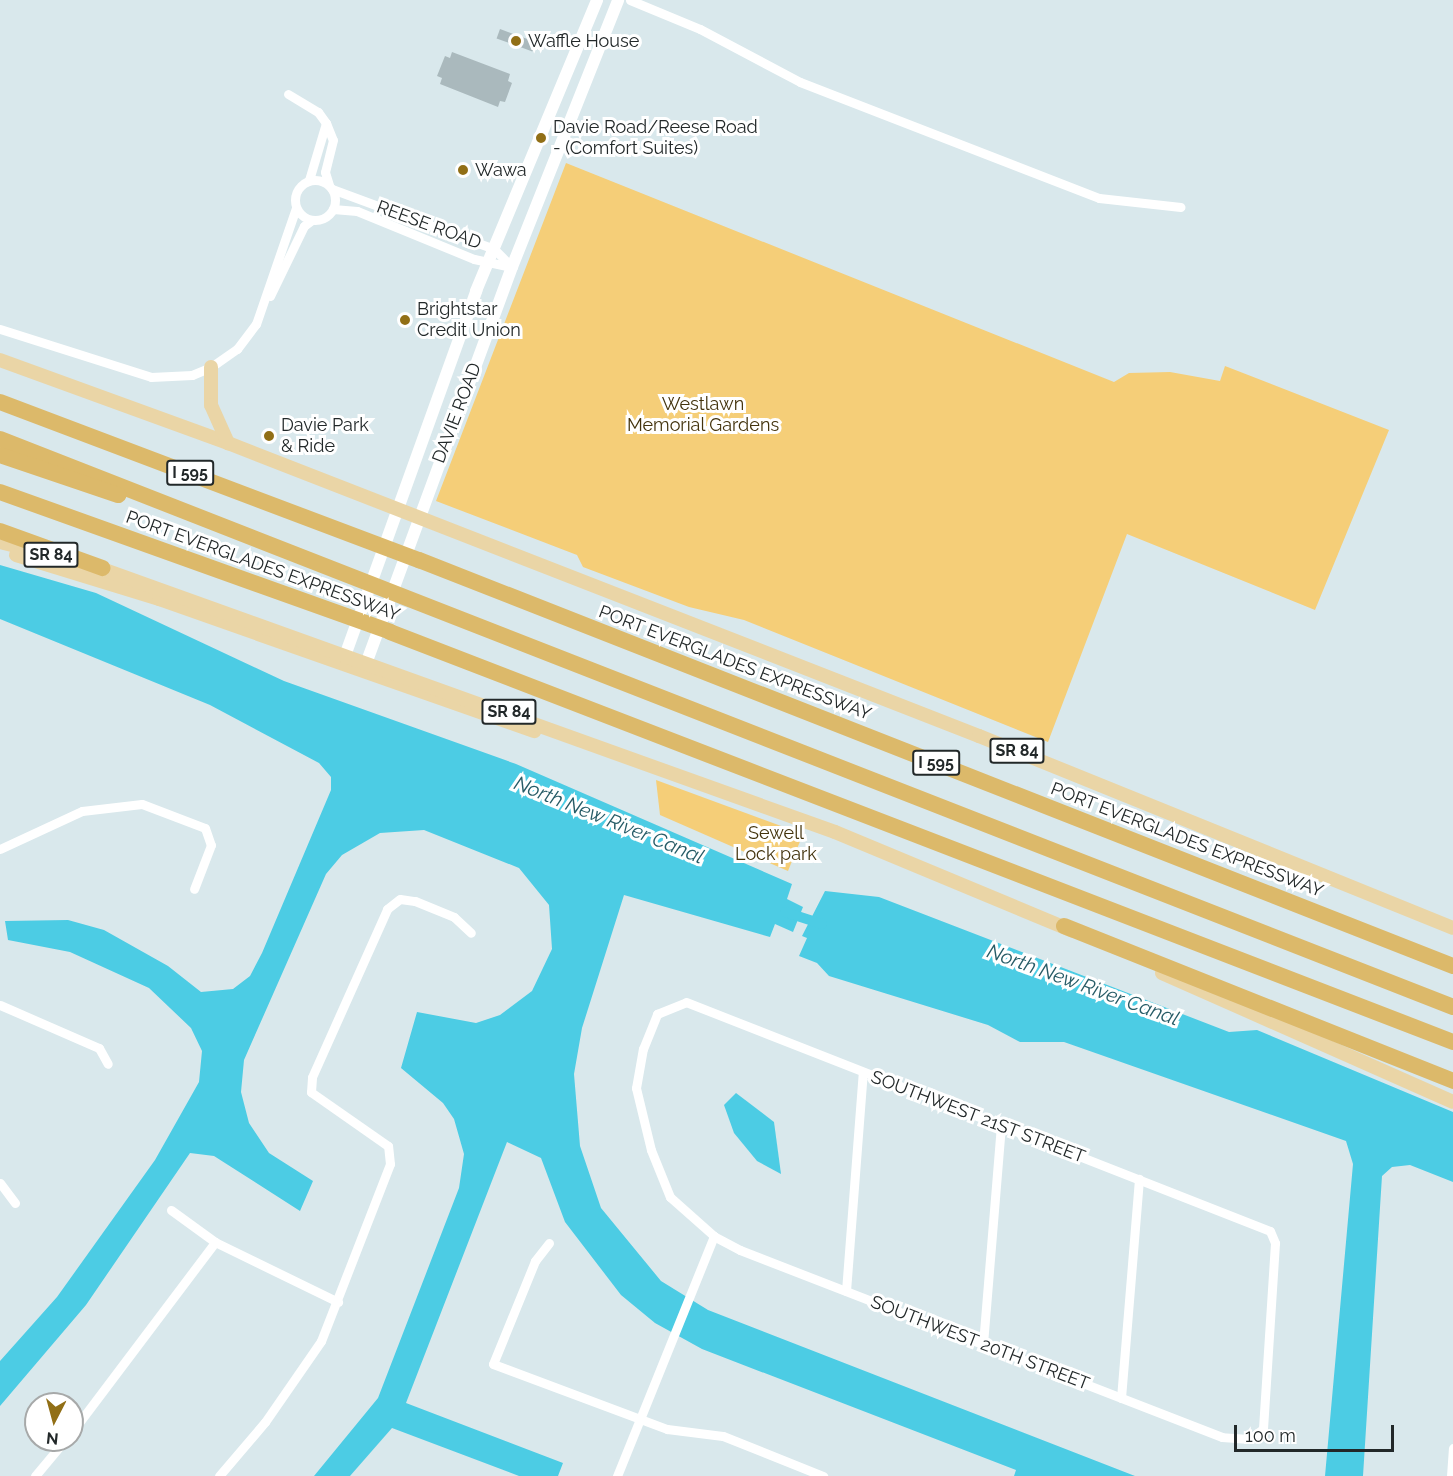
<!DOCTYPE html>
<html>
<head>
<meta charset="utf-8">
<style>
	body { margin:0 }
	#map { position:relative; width:1453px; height:1476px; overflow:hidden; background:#d9e8ec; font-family:Raleway,sans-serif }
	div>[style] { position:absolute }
	.green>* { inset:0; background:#f5ce78 }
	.water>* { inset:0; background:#4ccce4 }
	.canal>* { height:10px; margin:-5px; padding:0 5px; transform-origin:5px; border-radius:5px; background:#4ccce4 }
	.building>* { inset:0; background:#aab9bd; transform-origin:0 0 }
	.minor>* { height:9px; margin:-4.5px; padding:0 4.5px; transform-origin:4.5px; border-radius:4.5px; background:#fff }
	.minor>.ring { margin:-4.5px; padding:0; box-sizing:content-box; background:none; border:9px solid #fff; border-radius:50% }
	.secondary>* { height:12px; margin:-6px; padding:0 6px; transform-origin:6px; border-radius:6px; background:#fff }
	.primary>* { height:14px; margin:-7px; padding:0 7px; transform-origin:7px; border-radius:7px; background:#ead5a6 }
	.motorway>* { height:16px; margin:-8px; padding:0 8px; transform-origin:8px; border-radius:8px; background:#dcb96a }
	.dots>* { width:16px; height:16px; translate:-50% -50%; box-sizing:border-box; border:3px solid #fff; border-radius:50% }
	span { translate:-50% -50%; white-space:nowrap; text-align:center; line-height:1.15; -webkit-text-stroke:6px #fff; paint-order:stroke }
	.shield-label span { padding:2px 4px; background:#fff; border:2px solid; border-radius:4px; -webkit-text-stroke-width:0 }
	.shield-label { font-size:16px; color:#222829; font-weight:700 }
	.poi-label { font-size:18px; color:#222829 }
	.left { translate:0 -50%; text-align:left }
	.street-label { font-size:18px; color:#222829 }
	.park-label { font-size:18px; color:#43330d }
	.water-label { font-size:20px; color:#275c67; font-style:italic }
	.north { position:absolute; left:24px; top:1392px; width:60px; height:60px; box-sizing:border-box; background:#fff; border:2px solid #a7a9a9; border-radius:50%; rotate:186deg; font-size:16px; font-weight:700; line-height:24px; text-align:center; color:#222829 }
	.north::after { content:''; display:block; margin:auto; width:21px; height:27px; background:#916f16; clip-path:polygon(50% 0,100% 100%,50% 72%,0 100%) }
	.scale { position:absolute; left:1234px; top:1425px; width:160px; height:27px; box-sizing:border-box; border:3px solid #222829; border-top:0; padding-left:8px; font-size:18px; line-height:21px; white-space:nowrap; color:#222829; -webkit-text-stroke:4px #fff; paint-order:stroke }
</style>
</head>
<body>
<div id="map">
	<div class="green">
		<div style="clip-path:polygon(566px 163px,1114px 382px,1129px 373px,1170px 372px,1220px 381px,1225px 366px,1389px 430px,1315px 610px,1127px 534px,1048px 742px,744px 620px,689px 607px,583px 567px,577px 555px,436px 501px)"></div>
		<div style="clip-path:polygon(656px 780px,803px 834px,788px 871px,660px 815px)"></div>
	</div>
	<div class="water">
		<div style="clip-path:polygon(0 565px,96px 593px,284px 681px,516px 764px,792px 884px,787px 899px,803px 907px,793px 932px,775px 924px,770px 937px,624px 895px,582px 1028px,574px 1074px,580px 1146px,601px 1208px,661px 1281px,708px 1310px,1135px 1476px,1014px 1476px,1016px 1470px,702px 1349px,655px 1323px,621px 1295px,565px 1222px,541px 1158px,507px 1142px,406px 1403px,563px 1463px,558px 1476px,519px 1476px,392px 1428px,350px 1476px,314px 1476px,378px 1398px,459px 1188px,464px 1154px,454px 1119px,443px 1103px,401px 1068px,417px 1012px,476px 1023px,500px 1015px,532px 991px,552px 949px,549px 905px,519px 868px,424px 830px,380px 833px,342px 855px,326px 874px,244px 1060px,241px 1092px,249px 1123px,269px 1153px,313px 1181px,300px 1211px,214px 1156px,190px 1153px,86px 1305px,0 1406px,0 1361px,57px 1297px,155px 1160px,199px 1082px,202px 1051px,191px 1028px,149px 988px,70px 952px,8px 940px,5px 921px,68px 920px,104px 930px,168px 966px,201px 992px,233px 989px,250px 976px,262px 953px,331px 790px,331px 777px,319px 763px,210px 705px,0 619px)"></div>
		<div style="clip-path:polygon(825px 891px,879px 897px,1229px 1032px,1257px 1030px,1453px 1112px,1453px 1182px,1410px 1165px,1392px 1167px,1382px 1176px,1363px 1476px,1325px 1476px,1353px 1164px,1346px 1141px,1064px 1042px,1020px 1042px,988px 1025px,829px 976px,817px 963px,799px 956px,807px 938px,802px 936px)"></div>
		<div style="clip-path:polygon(736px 1093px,774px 1122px,781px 1174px,757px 1161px,734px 1133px,724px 1105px)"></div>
	</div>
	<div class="canal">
		<div style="left:785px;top:912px;width:39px;rotate:18deg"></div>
	</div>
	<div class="building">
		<div style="left:500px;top:29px;width:38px;height:10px;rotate:20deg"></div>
		<div style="clip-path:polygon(452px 52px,510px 74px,508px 81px,512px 83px,505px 102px,500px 101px,498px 107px,440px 84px,442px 78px,437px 76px,445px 56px,450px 58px)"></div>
	</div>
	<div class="minor">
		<div style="left:630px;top:0;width:76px;rotate:22.5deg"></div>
		<div style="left:700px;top:29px;width:113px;rotate:27.9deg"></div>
		<div style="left:800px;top:82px;width:321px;rotate:21.2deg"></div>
		<div style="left:1099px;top:198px;width:82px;rotate:6.3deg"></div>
		<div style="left:288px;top:94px;width:35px;rotate:31deg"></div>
		<div style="left:318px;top:112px;width:14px;rotate:54deg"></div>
		<div style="left:326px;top:123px;width:18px;rotate:68deg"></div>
		<div style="left:333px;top:140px;width:33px;rotate:104deg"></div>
		<div style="left:325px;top:172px;width:14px;rotate:73deg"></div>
		<div class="ring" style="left:295px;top:180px;width:31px;height:31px"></div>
		<div style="left:309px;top:180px;width:59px;rotate:-73.4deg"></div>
		<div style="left:332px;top:189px;width:173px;rotate:20.3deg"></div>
		<div style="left:494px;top:249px;width:25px;rotate:45deg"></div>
		<div style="left:333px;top:209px;width:24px;rotate:5deg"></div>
		<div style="left:357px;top:211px;width:126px;rotate:22.3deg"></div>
		<div style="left:474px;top:259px;width:39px;rotate:12deg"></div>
		<div style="left:270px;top:296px;width:78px;rotate:-64.1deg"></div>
		<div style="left:304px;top:226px;width:10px;rotate:-37deg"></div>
		<div style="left:0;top:329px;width:158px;rotate:17.6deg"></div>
		<div style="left:151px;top:377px;width:41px;rotate:-2.8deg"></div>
		<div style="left:192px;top:375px;width:21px;rotate:-23deg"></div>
		<div style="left:211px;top:367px;width:32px;rotate:-35deg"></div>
		<div style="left:237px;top:349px;width:31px;rotate:-53deg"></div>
		<div style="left:256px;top:324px;width:123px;rotate:-71deg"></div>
		<div style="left:0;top:849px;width:90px;rotate:-24.9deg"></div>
		<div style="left:82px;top:811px;width:60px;rotate:-6.7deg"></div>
		<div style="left:142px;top:804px;width:67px;rotate:20.9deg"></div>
		<div style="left:205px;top:828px;width:18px;rotate:71deg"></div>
		<div style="left:211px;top:845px;width:47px;rotate:111.1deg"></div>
		<div style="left:686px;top:1002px;width:627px;rotate:21.41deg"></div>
		<div style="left:1270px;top:1231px;width:13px;rotate:67deg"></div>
		<div style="left:1275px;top:1243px;width:186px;rotate:93.7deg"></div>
		<div style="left:1263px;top:1429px;width:17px;rotate:144deg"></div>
		<div style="left:1249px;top:1439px;width:27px;rotate:-176deg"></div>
		<div style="left:1222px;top:1437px;width:517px;rotate:-158.8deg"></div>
		<div style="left:740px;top:1250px;width:30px;rotate:-152deg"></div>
		<div style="left:714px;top:1236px;width:59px;rotate:-138.4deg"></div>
		<div style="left:670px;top:1197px;width:51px;rotate:-112deg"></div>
		<div style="left:651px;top:1150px;width:64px;rotate:-103.6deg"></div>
		<div style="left:636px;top:1088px;width:40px;rotate:-80deg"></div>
		<div style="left:643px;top:1049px;width:38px;rotate:-68deg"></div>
		<div style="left:657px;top:1014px;width:31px;rotate:-22deg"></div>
		<div style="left:0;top:1005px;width:108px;rotate:23.5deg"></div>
		<div style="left:99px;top:1048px;width:18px;rotate:61deg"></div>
		<div style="left:0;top:1183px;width:25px;rotate:53deg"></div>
		<div style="left:171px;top:1210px;width:54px;rotate:36deg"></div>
		<div style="left:215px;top:1242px;width:137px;rotate:26deg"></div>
		<div style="left:549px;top:1243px;width:23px;rotate:128deg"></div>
		<div style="left:535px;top:1261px;width:111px;rotate:112.2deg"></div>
		<div style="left:493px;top:1364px;width:186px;rotate:20.5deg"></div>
		<div style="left:667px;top:1429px;width:56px;rotate:7.1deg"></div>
		<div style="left:723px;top:1436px;width:108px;rotate:21.8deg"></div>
		<div style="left:846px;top:1291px;width:220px;rotate:-85.6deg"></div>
		<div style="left:983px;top:1344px;width:220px;rotate:-85.3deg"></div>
		<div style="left:1121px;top:1398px;width:220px;rotate:-85.3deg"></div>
		<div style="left:72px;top:1432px;width:238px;rotate:-53deg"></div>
		<div style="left:35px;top:1476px;width:47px;rotate:-50.2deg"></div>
		<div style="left:219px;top:1476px;width:71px;rotate:-49.6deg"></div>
		<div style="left:265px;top:1422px;width:98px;rotate:-55.3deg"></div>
		<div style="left:321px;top:1341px;width:190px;rotate:-68.7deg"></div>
		<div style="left:390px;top:1164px;width:18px;rotate:-96deg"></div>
		<div style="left:388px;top:1146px;width:94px;rotate:-145deg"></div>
		<div style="left:311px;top:1092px;width:15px;rotate:-86deg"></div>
		<div style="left:312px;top:1077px;width:184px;rotate:-65.9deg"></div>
		<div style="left:387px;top:909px;width:16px;rotate:-38deg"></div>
		<div style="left:400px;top:899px;width:15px;rotate:8deg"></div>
		<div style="left:415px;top:901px;width:42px;rotate:22.3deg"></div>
		<div style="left:454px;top:917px;width:23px;rotate:43deg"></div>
		<div style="left:617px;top:1476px;width:259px;rotate:-68deg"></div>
		<div style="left:1451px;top:1476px;width:28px;rotate:-86deg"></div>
	</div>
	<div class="secondary">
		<div style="left:346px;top:653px;width:385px;rotate:-70.2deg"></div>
		<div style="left:476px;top:291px;width:315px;rotate:-67.4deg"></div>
		<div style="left:367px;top:661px;width:420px;rotate:-69.8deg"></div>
		<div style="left:512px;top:267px;width:287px;rotate:-68.3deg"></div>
	</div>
	<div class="primary">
		<div style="left:0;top:360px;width:243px;rotate:20deg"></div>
		<div style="left:228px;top:443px;width:806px;rotate:21.31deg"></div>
		<div style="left:979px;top:736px;width:511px;rotate:22.05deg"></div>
		<div style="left:211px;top:367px;width:38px;rotate:90deg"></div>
		<div style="left:211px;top:405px;width:42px;rotate:65.9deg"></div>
		<div style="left:0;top:542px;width:36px;rotate:14deg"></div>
		<div style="left:16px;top:555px;width:150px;rotate:17.1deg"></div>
		<div style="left:159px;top:599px;width:398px;rotate:19.4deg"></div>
		<div style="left:94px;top:566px;width:787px;rotate:19.75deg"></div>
		<div style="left:835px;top:832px;width:256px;rotate:22.6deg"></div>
		<div style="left:1162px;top:973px;width:318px;rotate:23.9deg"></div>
	</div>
	<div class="motorway">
		<div style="left:0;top:402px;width:448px;rotate:20.7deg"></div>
		<div style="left:419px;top:560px;width:1111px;rotate:21.44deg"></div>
		<div style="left:0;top:439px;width:1560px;rotate:21.35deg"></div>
		<div style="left:0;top:455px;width:125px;rotate:18.7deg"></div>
		<div style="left:0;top:492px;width:414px;rotate:19.7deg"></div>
		<div style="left:390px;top:632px;width:1139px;rotate:21.09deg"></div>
		<div style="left:0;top:531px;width:109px;rotate:19.9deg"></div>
		<div style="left:1064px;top:926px;width:419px;rotate:21.7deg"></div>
	</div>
	<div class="dots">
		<div style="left:516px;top:41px;background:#916f16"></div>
		<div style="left:541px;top:138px;background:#916f16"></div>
		<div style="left:463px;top:170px;background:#916f16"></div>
		<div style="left:405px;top:320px;background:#916f16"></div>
		<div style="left:269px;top:436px;background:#916f16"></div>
	</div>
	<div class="shield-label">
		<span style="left:190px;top:473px">I 595</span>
		<span style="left:51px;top:555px">SR 84</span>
		<span style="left:509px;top:712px">SR 84</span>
		<span style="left:1017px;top:751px">SR 84</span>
		<span style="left:936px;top:763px">I 595</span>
	</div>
	<div class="poi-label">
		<span class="left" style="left:528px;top:41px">Waffle House</span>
		<span class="left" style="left:553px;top:138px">Davie Road/Reese Road<br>- (Comfort Suites)</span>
		<span class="left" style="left:475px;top:170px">Wawa</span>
		<span class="left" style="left:417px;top:320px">Brightstar<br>Credit Union</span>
		<span class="left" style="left:281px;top:436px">Davie Park<br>&amp; Ride</span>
	</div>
	<div class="street-label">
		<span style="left:429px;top:225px;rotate:20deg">REESE ROAD</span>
		<span style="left:457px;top:413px;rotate:-69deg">DAVIE ROAD</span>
		<span style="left:263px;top:566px;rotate:20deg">PORT EVERGLADES EXPRESSWAY</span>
		<span style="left:735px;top:663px;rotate:21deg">PORT EVERGLADES EXPRESSWAY</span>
		<span style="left:1187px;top:840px;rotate:21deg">PORT EVERGLADES EXPRESSWAY</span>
		<span style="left:978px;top:1117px;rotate:21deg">SOUTHWEST 21ST STREET</span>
		<span style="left:980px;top:1343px;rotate:21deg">SOUTHWEST 20TH STREET</span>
	</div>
	<div class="park-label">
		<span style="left:703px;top:415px">Westlawn<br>Memorial Gardens</span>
		<span style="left:776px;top:844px">Sewell<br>Lock park</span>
	</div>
	<div class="water-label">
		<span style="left:609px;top:820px;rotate:22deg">North New River Canal</span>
		<span style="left:1083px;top:985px;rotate:20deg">North New River Canal</span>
	</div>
	<div class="north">N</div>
	<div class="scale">100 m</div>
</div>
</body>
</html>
